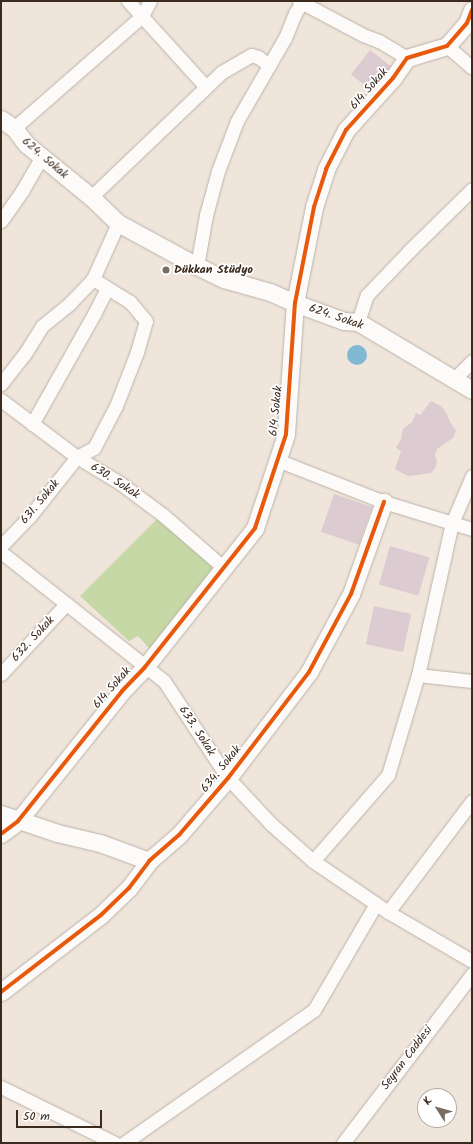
<!DOCTYPE html>
<html>
<head>
<meta charset="utf-8">
<style>
	body { margin:0 }
	#map { position:relative; width:473px; height:1144px; overflow:hidden; background:#f0e5da; font-family:Kalam,sans-serif }
	div>[style] { position:absolute }
	.green>* { inset:0; background:#c5d8a6 }
	.water>* { inset:0; background:#82b9d2 }
	.round { border-radius:50% }
	.building>* { inset:0; background:#dccbd1; transform-origin:0 0 }
	.roads { filter:drop-shadow(0 0 1px #bbb2aa) drop-shadow(0 0 1px #bbb2aa) }
	.minor>* { height:13px; margin:-6.5px; padding:0 6.5px; transform-origin:6.5px; border-radius:6.5px; background:#fdfbf9 }
	.tertiary>* { height:17px; margin:-8.5px; padding:0 8.5px; transform-origin:8.5px; border-radius:8.5px; background:#fdfbf9 }
	.cycleway>* { height:4px; margin:-2px; padding:0 2px; transform-origin:2px; border-radius:2px; background:#e8590c }
	.dots>* { width:11px; height:11px; translate:-50% -50%; box-sizing:border-box; border:2px solid #fff; border-radius:50% }
	span { translate:-50% -50%; white-space:nowrap; text-align:center; line-height:1.15; -webkit-text-stroke:3.5px #fff; paint-order:stroke }
	.street-label { font-size:12px; color:#3b2a1e }
	.poi-label { font-size:12px; color:#3b2a1e; font-weight:700 }
	.left { translate:0 -50%; text-align:left }
	.frame { position:absolute; inset:0; border:2px solid #3b2a1e; pointer-events:none }
	.north { position:absolute; left:417px; top:1088px; width:40px; height:40px; box-sizing:border-box; background:#fff; border:1px solid #b1aaa5; border-radius:50%; rotate:307deg; font-size:11px; font-weight:700; line-height:16px; text-align:center; color:#3b2a1e }
	.north::after { content:''; display:block; margin:auto; width:14px; height:18px; background:#7a6b60; clip-path:polygon(50% 0,100% 100%,50% 72%,0 100%) }
	.scale { position:absolute; left:16px; top:1110px; width:86px; height:18px; box-sizing:border-box; border:2px solid #3b2a1e; border-top:0; padding-left:5px; font-size:12px; line-height:14px; white-space:nowrap; color:#3b2a1e; -webkit-text-stroke:3px #fff; paint-order:stroke }
</style>
</head>
<body>
<div id="map">
	<div class="green">
		<div style="clip-path:polygon(157px 519px,214px 567px,151px 650px,138px 636px,129px 641px,80px 596px)"></div>
	</div>
	<div class="water">
		<div class="round" style="left:347px;top:345px;width:20px;height:20px"></div>
	</div>
	<div class="building">
		<div style="left:370px;top:50px;width:29px;height:31px;rotate:38deg"></div>
		<div style="clip-path:polygon(431px 401px,441px 406px,445px 411px,453px 427px,456px 430px,453px 438px,437px 449px,435px 455px,437px 461px,436px 467px,431px 473px,409px 476px,404px 474px,395px 469px,401px 451px,396px 448px,401px 439px,403px 429px,412px 422px,416px 413px,420px 415px)"></div>
		<div style="left:334px;top:494px;width:40px;height:40px;rotate:19deg"></div>
		<div style="left:390px;top:546px;width:41px;height:40px;rotate:16deg"></div>
		<div style="left:374px;top:606px;width:38px;height:39px;rotate:12deg"></div>
	</div>
	<div class="roads">
		<div class="minor">
			<div style="left:128px;top:1px;width:116px;rotate:47.8deg"></div>
			<div style="left:299px;top:1px;width:72px;rotate:28deg"></div>
			<div style="left:363px;top:35px;width:17px;rotate:21deg"></div>
			<div style="left:379px;top:41px;width:33px;rotate:31deg"></div>
			<div style="left:447px;top:46px;width:33px;rotate:41deg"></div>
			<div style="left:14px;top:128px;width:170px;rotate:-41.2deg"></div>
			<div style="left:142px;top:16px;width:17px;rotate:-62deg"></div>
			<div style="left:91px;top:197px;width:181px;rotate:-43.7deg"></div>
			<div style="left:222px;top:72px;width:34px;rotate:-30deg"></div>
			<div style="left:251px;top:55px;width:7px;rotate:16deg"></div>
			<div style="left:258px;top:57px;width:14px;rotate:36deg"></div>
			<div style="left:1px;top:221px;width:37px;rotate:-55deg"></div>
			<div style="left:22px;top:191px;width:39px;rotate:-60deg"></div>
			<div style="left:197px;top:266px;width:52px;rotate:-80deg"></div>
			<div style="left:206px;top:215px;width:46px;rotate:-74.7deg"></div>
			<div style="left:218px;top:171px;width:53px;rotate:-69.2deg"></div>
			<div style="left:237px;top:121px;width:96px;rotate:-60deg"></div>
			<div style="left:285px;top:38px;width:27px;rotate:-68deg"></div>
			<div style="left:295px;top:13px;width:14px;rotate:-56deg"></div>
			<div style="left:358px;top:322px;width:28px;rotate:-72deg"></div>
			<div style="left:367px;top:295px;width:61px;rotate:-46.3deg"></div>
			<div style="left:409px;top:251px;width:88px;rotate:-44.5deg"></div>
			<div style="left:454px;top:379px;width:25px;rotate:-45deg"></div>
			<div style="left:1px;top:384px;width:37px;rotate:-52deg"></div>
			<div style="left:24px;top:355px;width:34px;rotate:-58deg"></div>
			<div style="left:42px;top:326px;width:36px;rotate:-39deg"></div>
			<div style="left:70px;top:303px;width:33px;rotate:-46deg"></div>
			<div style="left:1px;top:400px;width:95px;rotate:36.9deg"></div>
			<div style="left:77px;top:457px;width:50px;rotate:31.2deg"></div>
			<div style="left:120px;top:483px;width:54px;rotate:36.7deg"></div>
			<div style="left:163px;top:515px;width:81px;rotate:41deg"></div>
			<div style="left:32px;top:424px;width:126px;rotate:-60.6deg"></div>
			<div style="left:94px;top:314px;width:29px;rotate:-63deg"></div>
			<div style="left:277px;top:460px;width:115px;rotate:21.4deg"></div>
			<div style="left:384px;top:502px;width:92px;rotate:17.1deg"></div>
			<div style="left:1px;top:546px;width:42px;rotate:-46deg"></div>
			<div style="left:30px;top:516px;width:75px;rotate:-51.5deg"></div>
			<div style="left:77px;top:457px;width:19px;rotate:-28deg"></div>
			<div style="left:94px;top:448px;width:47px;rotate:-62.4deg"></div>
			<div style="left:116px;top:406px;width:58px;rotate:-68.7deg"></div>
			<div style="left:137px;top:352px;width:32px;rotate:-74deg"></div>
			<div style="left:146px;top:321px;width:25px;rotate:-130deg"></div>
			<div style="left:130px;top:302px;width:44px;rotate:-148.1deg"></div>
			<div style="left:93px;top:279px;width:61px;rotate:-65.9deg"></div>
			<div style="left:1px;top:552px;width:208px;rotate:38.4deg"></div>
			<div style="left:164px;top:681px;width:116px;rotate:56.6deg"></div>
			<div style="left:228px;top:778px;width:63px;rotate:46.9deg"></div>
			<div style="left:271px;top:824px;width:56px;rotate:41.4deg"></div>
			<div style="left:313px;top:861px;width:91px;rotate:34.2deg"></div>
			<div style="left:388px;top:912px;width:97px;rotate:30.3deg"></div>
			<div style="left:1px;top:674px;width:96px;rotate:-47.1deg"></div>
			<div style="left:418px;top:675px;width:54px;rotate:6.3deg"></div>
			<div style="left:313px;top:861px;width:114px;rotate:-48.9deg"></div>
			<div style="left:388px;top:775px;width:104px;rotate:-73.3deg"></div>
			<div style="left:418px;top:675px;width:156px;rotate:-77.4deg"></div>
			<div style="left:452px;top:523px;width:51px;rotate:-66.9deg"></div>
			<div style="left:388px;top:912px;width:139px;rotate:-52.9deg"></div>
			<div style="left:1px;top:1087px;width:127px;rotate:26.2deg"></div>
			<div style="left:124px;top:1143px;width:232px;rotate:-35deg"></div>
			<div style="left:314px;top:1010px;width:123px;rotate:-59.7deg"></div>
			<div style="left:343px;top:1143px;width:213px;rotate:-52.6deg"></div>
		</div>
		<div class="tertiary">
			<div style="left:1px;top:119px;width:16px;rotate:35deg"></div>
			<div style="left:14px;top:128px;width:20px;rotate:53deg"></div>
			<div style="left:26px;top:144px;width:84px;rotate:39.2deg"></div>
			<div style="left:91px;top:197px;width:37px;rotate:44deg"></div>
			<div style="left:118px;top:223px;width:90px;rotate:28.6deg"></div>
			<div style="left:197px;top:266px;width:30px;rotate:26deg"></div>
			<div style="left:224px;top:279px;width:48px;rotate:15.8deg"></div>
			<div style="left:270px;top:292px;width:27px;rotate:24deg"></div>
			<div style="left:295px;top:303px;width:52px;rotate:20.2deg"></div>
			<div style="left:344px;top:321px;width:14px;rotate:4deg"></div>
			<div style="left:358px;top:322px;width:133px;rotate:30.8deg"></div>
			<div style="left:1px;top:814px;width:59px;rotate:18.7deg"></div>
			<div style="left:57px;top:833px;width:44px;rotate:13.1deg"></div>
			<div style="left:100px;top:843px;width:52px;rotate:20.2deg"></div>
			<div style="left:1px;top:834px;width:21px;rotate:-37deg"></div>
			<div style="left:18px;top:821px;width:166px;rotate:-51.3deg"></div>
			<div style="left:122px;top:691px;width:33px;rotate:-46deg"></div>
			<div style="left:145px;top:667px;width:177px;rotate:-51.6deg"></div>
			<div style="left:255px;top:528px;width:99px;rotate:-71.7deg"></div>
			<div style="left:286px;top:434px;width:131px;rotate:-86.1deg"></div>
			<div style="left:295px;top:303px;width:98px;rotate:-78.8deg"></div>
			<div style="left:314px;top:207px;width:40px;rotate:-72deg"></div>
			<div style="left:326px;top:169px;width:44px;rotate:-62.9deg"></div>
			<div style="left:346px;top:130px;width:70px;rotate:-47.9deg"></div>
			<div style="left:393px;top:78px;width:24px;rotate:-55deg"></div>
			<div style="left:407px;top:58px;width:42px;rotate:-16.7deg"></div>
			<div style="left:447px;top:46px;width:30px;rotate:-49deg"></div>
			<div style="left:467px;top:23px;width:14px;rotate:-69deg"></div>
			<div style="left:1px;top:992px;width:126px;rotate:-37.6deg"></div>
			<div style="left:101px;top:915px;width:39px;rotate:-44deg"></div>
			<div style="left:129px;top:888px;width:34px;rotate:-53deg"></div>
			<div style="left:149px;top:861px;width:40px;rotate:-41deg"></div>
			<div style="left:179px;top:835px;width:75px;rotate:-49.3deg"></div>
			<div style="left:228px;top:778px;width:133px;rotate:-52.6deg"></div>
			<div style="left:309px;top:672px;width:89px;rotate:-61.7deg"></div>
			<div style="left:351px;top:594px;width:98px;rotate:-70.3deg"></div>
		</div>
	</div>
	<div class="cycleway">
		<div style="left:1px;top:834px;width:21px;rotate:-37deg"></div>
		<div style="left:18px;top:821px;width:166px;rotate:-51.3deg"></div>
		<div style="left:122px;top:691px;width:33px;rotate:-46deg"></div>
		<div style="left:145px;top:667px;width:177px;rotate:-51.6deg"></div>
		<div style="left:255px;top:528px;width:99px;rotate:-71.7deg"></div>
		<div style="left:286px;top:434px;width:131px;rotate:-86.1deg"></div>
		<div style="left:295px;top:303px;width:98px;rotate:-78.8deg"></div>
		<div style="left:314px;top:207px;width:40px;rotate:-72deg"></div>
		<div style="left:326px;top:169px;width:44px;rotate:-62.9deg"></div>
		<div style="left:346px;top:130px;width:70px;rotate:-47.9deg"></div>
		<div style="left:393px;top:78px;width:24px;rotate:-55deg"></div>
		<div style="left:407px;top:58px;width:42px;rotate:-16.7deg"></div>
		<div style="left:447px;top:46px;width:30px;rotate:-49deg"></div>
		<div style="left:467px;top:23px;width:14px;rotate:-69deg"></div>
		<div style="left:1px;top:992px;width:126px;rotate:-37.6deg"></div>
		<div style="left:101px;top:915px;width:39px;rotate:-44deg"></div>
		<div style="left:129px;top:888px;width:34px;rotate:-53deg"></div>
		<div style="left:149px;top:861px;width:40px;rotate:-41deg"></div>
		<div style="left:179px;top:835px;width:75px;rotate:-49.3deg"></div>
		<div style="left:228px;top:778px;width:133px;rotate:-52.6deg"></div>
		<div style="left:309px;top:672px;width:89px;rotate:-61.7deg"></div>
		<div style="left:351px;top:594px;width:98px;rotate:-70.3deg"></div>
	</div>
	<div class="dots">
		<div style="left:166px;top:270px;background:#7a6b60"></div>
	</div>
	<div class="street-label">
		<span style="left:369px;top:89px;rotate:-49deg">614 Sokak</span>
		<span style="left:45px;top:158px;rotate:41deg">624. Sokak</span>
		<span style="left:336px;top:317px;rotate:19deg">624. Sokak</span>
		<span style="left:276px;top:411px;rotate:-84deg">614 Sokak</span>
		<span style="left:115px;top:481px;rotate:33deg">630. Sokak</span>
		<span style="left:40px;top:502px;rotate:-50deg">631. Sokak</span>
		<span style="left:33px;top:639px;rotate:-47deg">632. Sokak</span>
		<span style="left:112px;top:688px;rotate:-49deg">614 Sokak</span>
		<span style="left:197px;top:731px;rotate:57deg">633. Sokak</span>
		<span style="left:221px;top:769px;rotate:-51deg">634. Sokak</span>
		<span style="left:407px;top:1058px;rotate:-53deg">Seyran Caddesi</span>
	</div>
	<div class="poi-label">
		<span class="left" style="left:174px;top:270px">Dükkan Stüdyo</span>
	</div>
	<div class="frame"></div>
	<div class="north">K</div>
	<div class="scale">50 m</div>
</div>
</body>
</html>
